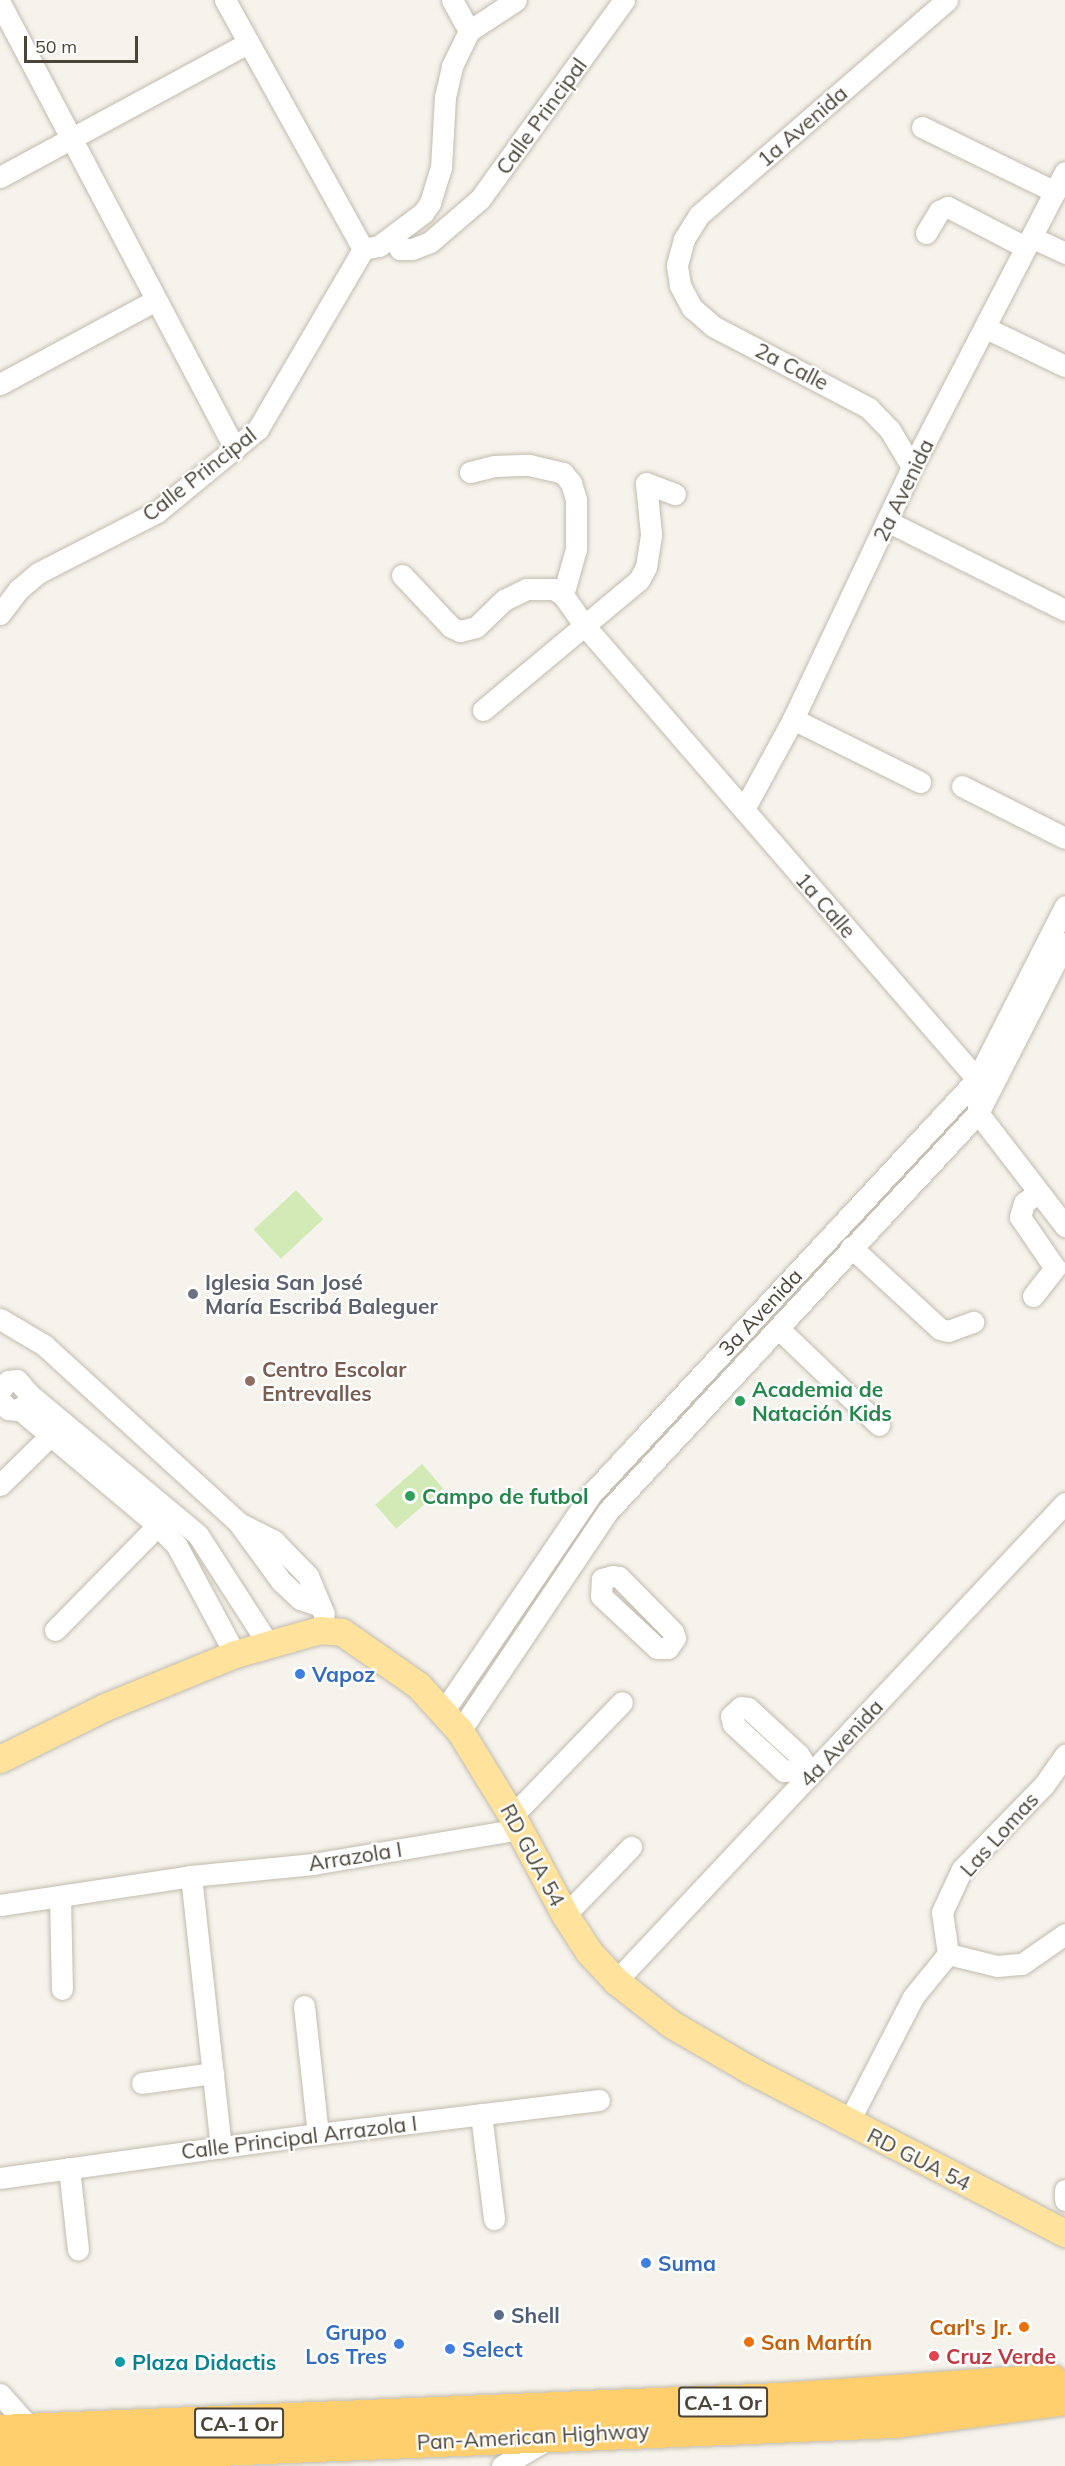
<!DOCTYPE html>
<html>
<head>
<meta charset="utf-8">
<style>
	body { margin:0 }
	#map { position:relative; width:1065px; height:2466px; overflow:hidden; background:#f6f3ec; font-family:Mulish,sans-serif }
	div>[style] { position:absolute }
	.green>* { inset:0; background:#d2eab5; transform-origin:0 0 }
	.roads { filter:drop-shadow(0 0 2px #c2bbae) drop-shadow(0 0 2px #c2bbae) }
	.minor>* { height:21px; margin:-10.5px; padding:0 10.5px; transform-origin:10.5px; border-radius:10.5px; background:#fff }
	.major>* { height:27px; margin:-13.5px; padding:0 13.5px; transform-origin:13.5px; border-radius:13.5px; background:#ffe39c }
	.highway>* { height:32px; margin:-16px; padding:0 16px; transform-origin:16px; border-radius:16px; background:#ffcf6e }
	.dots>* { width:16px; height:16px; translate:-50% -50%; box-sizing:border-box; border:3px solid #fff; border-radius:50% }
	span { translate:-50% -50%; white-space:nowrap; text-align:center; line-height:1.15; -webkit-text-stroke:4.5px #fff; paint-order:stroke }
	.shield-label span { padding:2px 4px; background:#fff; border:2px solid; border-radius:4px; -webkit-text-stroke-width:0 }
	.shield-label { font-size:20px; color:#4b4439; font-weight:700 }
	.street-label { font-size:21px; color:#4b4439 }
	.worship-label { font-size:21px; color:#5b616d; font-weight:700 }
	.left { translate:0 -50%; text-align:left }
	.education-label { font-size:21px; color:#785e54; font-weight:700 }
	.leisure-label { font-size:21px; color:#27864d; font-weight:700 }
	.shop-label { font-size:21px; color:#366cbe; font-weight:700 }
	.right { translate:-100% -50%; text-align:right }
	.service-label { font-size:21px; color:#4e5e75; font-weight:700 }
	.food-label { font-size:21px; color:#c56008; font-weight:700 }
	.health-label { font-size:21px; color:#be3a42; font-weight:700 }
	.culture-label { font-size:21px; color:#0d838f; font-weight:700 }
	.scale { position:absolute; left:24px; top:36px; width:114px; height:27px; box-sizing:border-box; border:3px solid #4b4439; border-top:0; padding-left:8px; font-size:18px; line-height:21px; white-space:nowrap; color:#4b4439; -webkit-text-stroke:4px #fff; paint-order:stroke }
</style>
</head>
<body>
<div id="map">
	<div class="green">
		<div style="left:296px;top:1190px;width:40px;height:58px;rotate:47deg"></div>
		<div style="left:422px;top:1464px;width:32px;height:62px;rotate:49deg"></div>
	</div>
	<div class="roads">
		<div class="minor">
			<div style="left:225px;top:0;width:285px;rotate:61deg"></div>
			<div style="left:452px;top:0;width:35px;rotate:61deg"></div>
			<div style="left:0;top:3px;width:504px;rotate:62.21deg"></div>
			<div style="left:922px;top:127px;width:148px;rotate:26deg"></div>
			<div style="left:0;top:177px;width:282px;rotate:-28.4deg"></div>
			<div style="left:926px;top:233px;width:26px;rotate:-59deg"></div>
			<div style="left:939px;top:211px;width:10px;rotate:-24deg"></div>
			<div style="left:948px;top:207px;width:87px;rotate:27.5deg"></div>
			<div style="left:393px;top:236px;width:15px;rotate:62deg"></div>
			<div style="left:400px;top:249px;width:12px"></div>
			<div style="left:412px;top:249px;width:19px;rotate:-21deg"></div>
			<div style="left:430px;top:242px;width:66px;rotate:-40.7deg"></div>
			<div style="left:480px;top:199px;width:246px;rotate:-54.1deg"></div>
			<div style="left:1031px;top:237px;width:38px;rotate:25deg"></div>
			<div style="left:363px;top:249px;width:16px;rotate:-11deg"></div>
			<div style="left:379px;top:246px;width:55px;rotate:-36.9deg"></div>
			<div style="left:423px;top:213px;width:12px;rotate:-55deg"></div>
			<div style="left:430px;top:203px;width:37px;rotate:-73deg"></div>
			<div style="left:441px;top:168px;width:71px;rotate:-86.8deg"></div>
			<div style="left:445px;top:97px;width:32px;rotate:-77deg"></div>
			<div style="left:452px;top:66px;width:39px;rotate:-64deg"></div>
			<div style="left:469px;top:31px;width:56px;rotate:-33.4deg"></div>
			<div style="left:986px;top:328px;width:88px;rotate:25.7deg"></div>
			<div style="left:0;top:384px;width:177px;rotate:-28.3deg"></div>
			<div style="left:912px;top:467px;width:43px;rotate:-120.7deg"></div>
			<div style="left:890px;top:430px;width:30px;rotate:-134deg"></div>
			<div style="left:869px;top:408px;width:176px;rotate:-152.3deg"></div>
			<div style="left:713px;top:326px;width:28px;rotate:-139deg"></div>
			<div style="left:692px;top:308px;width:26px;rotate:-118deg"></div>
			<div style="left:680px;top:285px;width:20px;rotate:-99deg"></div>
			<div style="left:677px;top:265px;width:27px;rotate:-75deg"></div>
			<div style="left:684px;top:239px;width:28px;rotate:-58deg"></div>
			<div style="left:699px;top:215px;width:328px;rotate:-40.9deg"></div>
			<div style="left:470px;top:472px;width:25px;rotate:-14deg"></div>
			<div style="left:494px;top:466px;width:35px;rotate:-2deg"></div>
			<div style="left:529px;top:465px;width:35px;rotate:13deg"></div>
			<div style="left:563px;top:473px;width:13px;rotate:51deg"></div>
			<div style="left:571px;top:483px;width:17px;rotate:73deg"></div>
			<div style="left:576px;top:499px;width:50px;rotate:90deg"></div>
			<div style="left:576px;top:549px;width:48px;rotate:105.8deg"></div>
			<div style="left:887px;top:521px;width:199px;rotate:26.6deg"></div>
			<div style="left:402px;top:575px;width:71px;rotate:46.7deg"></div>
			<div style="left:451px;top:627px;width:10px;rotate:24deg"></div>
			<div style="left:460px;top:631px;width:16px;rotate:-14deg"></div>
			<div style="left:476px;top:627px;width:39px;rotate:-44deg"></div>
			<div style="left:504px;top:600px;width:25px;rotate:-26deg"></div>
			<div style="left:527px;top:589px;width:27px"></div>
			<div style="left:554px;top:589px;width:11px;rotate:34deg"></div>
			<div style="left:563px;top:595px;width:37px;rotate:55deg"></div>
			<div style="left:584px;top:625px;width:600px;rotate:49.12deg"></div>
			<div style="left:977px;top:1079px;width:34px;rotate:88deg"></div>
			<div style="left:978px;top:1113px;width:143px;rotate:52.4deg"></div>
			<div style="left:0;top:614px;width:31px;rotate:-53deg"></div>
			<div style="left:19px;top:589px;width:25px;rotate:-40deg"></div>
			<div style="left:38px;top:573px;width:134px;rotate:-27.1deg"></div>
			<div style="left:157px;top:512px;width:131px;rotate:-39.4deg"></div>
			<div style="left:258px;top:429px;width:208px;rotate:-59.7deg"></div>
			<div style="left:483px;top:710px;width:203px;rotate:-39.8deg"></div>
			<div style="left:639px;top:580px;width:15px;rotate:-62deg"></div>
			<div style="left:646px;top:567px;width:33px;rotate:-81deg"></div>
			<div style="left:651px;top:534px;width:51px;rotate:-95.6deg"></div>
			<div style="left:646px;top:483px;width:31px;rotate:21deg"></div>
			<div style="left:793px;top:719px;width:142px;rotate:26.4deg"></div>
			<div style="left:962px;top:786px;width:115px;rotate:26.8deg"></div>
			<div style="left:744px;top:809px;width:102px;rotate:-61.4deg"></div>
			<div style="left:793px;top:719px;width:279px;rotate:-64.7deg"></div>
			<div style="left:912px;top:467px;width:332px;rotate:-62.6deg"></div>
			<div style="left:851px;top:1247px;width:121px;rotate:42.7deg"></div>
			<div style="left:940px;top:1329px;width:8px;rotate:14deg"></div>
			<div style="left:948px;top:1331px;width:27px;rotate:-20deg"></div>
			<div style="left:1033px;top:1296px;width:36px;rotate:-52deg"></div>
			<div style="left:1055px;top:1268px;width:62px;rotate:-124.5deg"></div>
			<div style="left:1020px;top:1217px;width:15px;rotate:-74deg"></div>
			<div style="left:1024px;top:1203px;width:16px;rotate:-38deg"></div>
			<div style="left:0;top:1319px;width:51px;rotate:30.6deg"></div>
			<div style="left:44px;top:1345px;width:263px;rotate:42.4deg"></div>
			<div style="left:238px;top:1522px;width:73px;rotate:53.9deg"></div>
			<div style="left:281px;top:1581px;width:26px;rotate:43deg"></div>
			<div style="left:300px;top:1599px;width:20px;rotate:18deg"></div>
			<div style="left:778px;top:1328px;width:140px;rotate:43.8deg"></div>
			<div style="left:0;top:1390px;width:12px;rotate:-48deg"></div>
			<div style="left:8px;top:1381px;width:9px;rotate:-6deg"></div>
			<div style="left:17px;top:1380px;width:18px;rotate:49deg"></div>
			<div style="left:29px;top:1394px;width:9px;rotate:96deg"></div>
			<div style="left:28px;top:1403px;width:13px;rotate:148deg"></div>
			<div style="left:17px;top:1410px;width:9px;rotate:-174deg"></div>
			<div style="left:8px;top:1409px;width:12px;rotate:-132deg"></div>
			<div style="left:29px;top:1394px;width:220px;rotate:39.8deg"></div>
			<div style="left:198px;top:1535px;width:127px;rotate:57.2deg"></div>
			<div style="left:19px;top:1409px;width:180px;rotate:40deg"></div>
			<div style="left:157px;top:1525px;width:29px;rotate:46deg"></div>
			<div style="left:177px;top:1546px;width:123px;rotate:61.8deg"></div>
			<div style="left:0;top:1485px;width:86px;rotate:-44.5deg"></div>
			<div style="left:243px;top:1525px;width:35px;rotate:27deg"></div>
			<div style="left:274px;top:1541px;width:49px;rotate:45.8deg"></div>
			<div style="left:308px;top:1576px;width:41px;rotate:67.2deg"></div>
			<div style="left:613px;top:1576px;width:6px;rotate:9deg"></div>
			<div style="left:619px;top:1577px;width:77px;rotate:45.5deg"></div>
			<div style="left:673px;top:1632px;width:6px;rotate:72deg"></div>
			<div style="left:675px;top:1638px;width:12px;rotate:125deg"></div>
			<div style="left:668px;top:1648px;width:11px;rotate:180deg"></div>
			<div style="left:657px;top:1648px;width:76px;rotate:-137.1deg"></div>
			<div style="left:601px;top:1596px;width:17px;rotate:-87deg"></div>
			<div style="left:602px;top:1579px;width:11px;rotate:-15deg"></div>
			<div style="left:55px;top:1630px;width:161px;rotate:-45.5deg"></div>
			<div style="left:741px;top:1707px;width:7px;rotate:8deg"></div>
			<div style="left:748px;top:1708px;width:69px;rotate:42.7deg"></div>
			<div style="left:799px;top:1755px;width:8px;rotate:60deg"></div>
			<div style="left:803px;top:1762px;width:9px;rotate:117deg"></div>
			<div style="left:799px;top:1770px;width:15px;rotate:176deg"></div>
			<div style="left:784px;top:1771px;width:69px;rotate:-137.3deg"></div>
			<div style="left:733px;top:1724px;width:8px;rotate:-104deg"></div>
			<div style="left:731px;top:1716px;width:13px;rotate:-42deg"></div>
			<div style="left:443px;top:1712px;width:263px;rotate:-55.8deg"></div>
			<div style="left:591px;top:1494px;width:567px;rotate:-47.07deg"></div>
			<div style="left:977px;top:1079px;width:194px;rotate:-63deg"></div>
			<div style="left:460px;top:1731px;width:265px;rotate:-56.1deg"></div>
			<div style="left:608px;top:1511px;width:543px;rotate:-47.09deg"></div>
			<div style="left:978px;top:1113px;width:191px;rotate:-62.9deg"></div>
			<div style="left:512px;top:1816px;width:158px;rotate:-46deg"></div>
			<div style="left:191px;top:1876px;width:273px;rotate:83.7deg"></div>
			<div style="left:60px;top:1896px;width:93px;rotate:88.8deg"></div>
			<div style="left:0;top:1905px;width:193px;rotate:-8.6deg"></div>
			<div style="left:191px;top:1876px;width:123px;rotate:-5.6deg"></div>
			<div style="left:313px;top:1864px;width:209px;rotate:-9.6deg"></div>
			<div style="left:565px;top:1915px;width:95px;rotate:-45.9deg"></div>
			<div style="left:948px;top:1954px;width:50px;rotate:13.8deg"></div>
			<div style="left:997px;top:1966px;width:25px;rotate:-5deg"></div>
			<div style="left:1022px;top:1964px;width:52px;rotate:-34.9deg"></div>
			<div style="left:616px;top:1981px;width:656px;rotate:-46.79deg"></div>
			<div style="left:304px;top:2006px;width:129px;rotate:83.8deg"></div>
			<div style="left:142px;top:2083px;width:72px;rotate:-8deg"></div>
			<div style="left:481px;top:2114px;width:106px;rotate:82.9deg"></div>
			<div style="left:848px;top:2123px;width:142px;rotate:-62.7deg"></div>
			<div style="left:913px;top:1997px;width:55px;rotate:-50.9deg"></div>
			<div style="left:948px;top:1954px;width:42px;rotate:-98.1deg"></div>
			<div style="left:942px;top:1912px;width:47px;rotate:-65.1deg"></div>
			<div style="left:962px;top:1869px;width:117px;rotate:-45.7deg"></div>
			<div style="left:1044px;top:1785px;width:37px;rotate:-55deg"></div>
			<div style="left:69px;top:2168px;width:82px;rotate:83.7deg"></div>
			<div style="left:0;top:2178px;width:321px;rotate:-7.9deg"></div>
			<div style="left:318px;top:2134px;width:283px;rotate:-6.9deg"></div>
			<div style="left:1065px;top:2190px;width:10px;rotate:90deg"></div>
			<div style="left:0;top:2394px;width:50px;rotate:48.3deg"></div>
			<div style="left:502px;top:2466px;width:53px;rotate:-30.4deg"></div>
		</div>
		<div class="major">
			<div style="left:0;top:1759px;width:117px;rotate:-26.3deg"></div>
			<div style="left:105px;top:1707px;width:140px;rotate:-22.2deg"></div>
			<div style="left:235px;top:1654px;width:88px;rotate:-15.8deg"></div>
			<div style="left:320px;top:1630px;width:22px;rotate:5deg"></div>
			<div style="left:342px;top:1632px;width:93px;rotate:34.9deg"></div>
			<div style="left:418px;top:1685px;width:62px;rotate:47.6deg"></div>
			<div style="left:460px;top:1731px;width:100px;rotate:58.5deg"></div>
			<div style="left:512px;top:1816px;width:112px;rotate:61.8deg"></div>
			<div style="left:565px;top:1915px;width:44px;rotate:57deg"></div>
			<div style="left:589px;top:1952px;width:40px;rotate:47deg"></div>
			<div style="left:616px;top:1981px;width:70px;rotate:38deg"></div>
			<div style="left:671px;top:2024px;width:91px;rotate:30.2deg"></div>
			<div style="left:750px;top:2070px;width:355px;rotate:27.4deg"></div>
		</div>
		<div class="highway">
			<div style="left:0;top:2431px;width:781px;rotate:-2.35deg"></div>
			<div style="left:780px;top:2399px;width:272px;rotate:-4deg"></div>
			<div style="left:0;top:2459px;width:896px;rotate:-2.37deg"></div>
			<div style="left:895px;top:2422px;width:172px;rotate:-7.7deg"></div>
		</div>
	</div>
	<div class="dots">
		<div style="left:193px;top:1294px;background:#6b7280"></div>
		<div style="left:250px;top:1381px;background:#8d6e63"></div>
		<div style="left:740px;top:1401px;background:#2e9e5b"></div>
		<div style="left:410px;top:1496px;background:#2e9e5b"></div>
		<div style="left:300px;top:1674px;background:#3f7fe0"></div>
		<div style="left:646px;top:2263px;background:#3f7fe0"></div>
		<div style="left:499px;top:2315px;background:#5c6f8a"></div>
		<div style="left:1024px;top:2327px;background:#e8710a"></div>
		<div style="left:749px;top:2342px;background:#e8710a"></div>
		<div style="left:399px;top:2344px;background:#3f7fe0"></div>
		<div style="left:450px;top:2349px;background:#3f7fe0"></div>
		<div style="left:934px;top:2356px;background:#e0444e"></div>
		<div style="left:120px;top:2362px;background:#0f9aa8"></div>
	</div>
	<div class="shield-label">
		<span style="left:723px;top:2402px">CA-1 Or</span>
		<span style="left:239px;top:2423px">CA-1 Or</span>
	</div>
	<div class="street-label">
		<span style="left:541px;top:116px;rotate:-54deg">Calle Principal</span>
		<span style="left:802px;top:126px;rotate:-41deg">1a Avenida</span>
		<span style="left:792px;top:366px;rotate:27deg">2a Calle</span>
		<span style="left:199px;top:474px;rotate:-38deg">Calle Principal</span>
		<span style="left:903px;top:490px;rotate:-64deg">2a Avenida</span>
		<span style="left:826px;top:905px;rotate:49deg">1a Calle</span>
		<span style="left:760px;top:1312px;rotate:-47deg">3a Avenida</span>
		<span style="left:841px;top:1743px;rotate:-47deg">4a Avenida</span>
		<span style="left:999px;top:1834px;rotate:-48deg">Las Lomas</span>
		<span style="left:533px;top:1855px;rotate:62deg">RD GUA 54</span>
		<span style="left:355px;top:1856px;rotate:-9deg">Arrazola I</span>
		<span style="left:299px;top:2137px;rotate:-7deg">Calle Principal Arrazola I</span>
		<span style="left:919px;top:2159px;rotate:27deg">RD GUA 54</span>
		<span style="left:533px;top:2436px;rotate:-3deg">Pan-American Highway</span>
	</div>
	<div class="worship-label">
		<span class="left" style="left:205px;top:1294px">Iglesia San José<br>María Escribá Baleguer</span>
	</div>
	<div class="education-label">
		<span class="left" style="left:262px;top:1381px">Centro Escolar<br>Entrevalles</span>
	</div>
	<div class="leisure-label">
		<span class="left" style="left:752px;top:1401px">Academia de<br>Natación Kids</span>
		<span class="left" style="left:422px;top:1496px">Campo de futbol</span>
	</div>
	<div class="shop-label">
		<span class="left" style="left:312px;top:1674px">Vapoz</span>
		<span class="left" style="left:658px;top:2263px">Suma</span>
		<span class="right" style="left:387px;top:2344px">Grupo<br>Los Tres</span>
		<span class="left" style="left:462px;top:2349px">Select</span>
	</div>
	<div class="service-label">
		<span class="left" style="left:511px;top:2315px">Shell</span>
	</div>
	<div class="food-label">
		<span class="right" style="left:1012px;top:2327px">Carl's Jr.</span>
		<span class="left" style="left:761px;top:2342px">San Martín</span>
	</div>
	<div class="health-label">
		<span class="left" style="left:946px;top:2356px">Cruz Verde</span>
	</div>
	<div class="culture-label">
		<span class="left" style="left:132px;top:2362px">Plaza Didactis</span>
	</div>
	<div class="scale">50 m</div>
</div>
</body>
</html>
